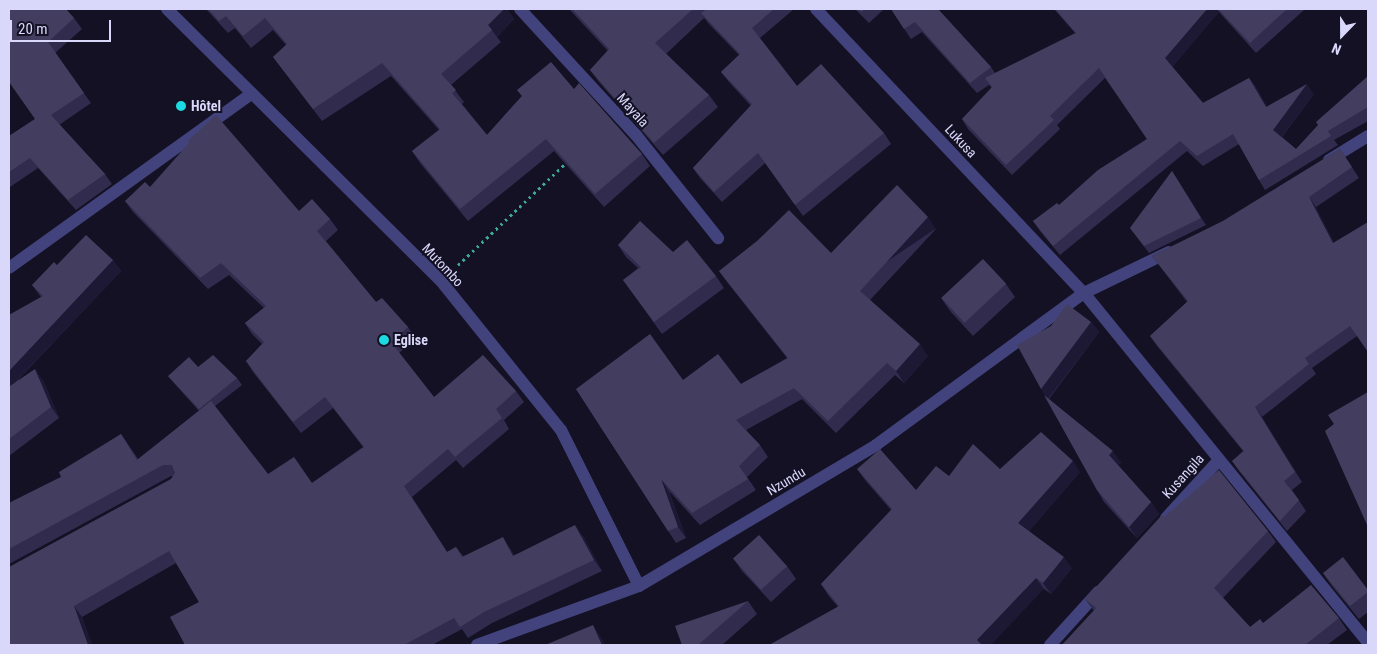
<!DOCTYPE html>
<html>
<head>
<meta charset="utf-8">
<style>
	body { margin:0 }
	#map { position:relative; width:1377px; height:654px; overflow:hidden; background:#131123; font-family:"Roboto Condensed",sans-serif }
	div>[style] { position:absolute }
	.path>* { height:3px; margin-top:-1.5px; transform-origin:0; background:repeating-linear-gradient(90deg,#3da89c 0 2.5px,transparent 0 6.5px) }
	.minor>* { height:12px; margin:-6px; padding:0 6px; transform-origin:6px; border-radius:6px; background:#42437c }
	.wall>* { inset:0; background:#312c4e }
	.shaded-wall>* { inset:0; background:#1d1935; transform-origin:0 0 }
	.building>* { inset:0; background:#433e60; transform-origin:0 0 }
	.dots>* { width:14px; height:14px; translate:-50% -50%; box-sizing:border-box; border:2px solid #131123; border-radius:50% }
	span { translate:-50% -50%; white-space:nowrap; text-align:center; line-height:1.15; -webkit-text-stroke:4px #131123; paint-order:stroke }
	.poi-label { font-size:14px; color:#dad8fa; font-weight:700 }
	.left { translate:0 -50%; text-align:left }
	.street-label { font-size:14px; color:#dad8fa }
	.frame { position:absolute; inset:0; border:10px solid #dad8fa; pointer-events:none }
	.north { position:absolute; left:1317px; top:10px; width:50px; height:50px; -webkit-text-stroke:4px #131123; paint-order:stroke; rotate:202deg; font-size:14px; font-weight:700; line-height:20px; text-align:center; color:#dad8fa }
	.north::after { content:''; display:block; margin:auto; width:18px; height:22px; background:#dad8fa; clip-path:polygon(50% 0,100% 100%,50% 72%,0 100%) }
	.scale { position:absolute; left:10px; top:20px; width:101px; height:22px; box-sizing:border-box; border:2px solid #dad8fa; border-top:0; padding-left:6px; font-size:15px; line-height:18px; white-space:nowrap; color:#dad8fa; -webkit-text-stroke:4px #131123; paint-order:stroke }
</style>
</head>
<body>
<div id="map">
	<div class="path">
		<div style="left:458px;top:265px;width:151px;rotate:-43.4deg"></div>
	</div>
	<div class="minor">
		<div style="left:167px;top:9px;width:386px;rotate:44.8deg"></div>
		<div style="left:441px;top:281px;width:191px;rotate:51.2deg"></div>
		<div style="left:561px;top:430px;width:174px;rotate:63.4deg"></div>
		<div style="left:520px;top:9px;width:171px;rotate:47.4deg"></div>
		<div style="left:636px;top:135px;width:132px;rotate:51.5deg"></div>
		<div style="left:816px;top:9px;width:390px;rotate:46.7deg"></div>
		<div style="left:1084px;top:293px;width:451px;rotate:50.9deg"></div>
		<div style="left:1329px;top:160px;width:46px;rotate:-31.6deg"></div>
		<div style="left:9px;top:268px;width:297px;rotate:-35.7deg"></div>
		<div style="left:1166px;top:518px;width:77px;rotate:-47.6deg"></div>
		<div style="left:477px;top:645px;width:172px;rotate:-20deg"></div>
		<div style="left:639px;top:586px;width:276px;rotate:-30.7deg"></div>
		<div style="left:876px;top:445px;width:258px;rotate:-36.2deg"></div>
		<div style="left:1084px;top:293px;width:94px;rotate:-25.8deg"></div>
		<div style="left:1050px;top:645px;width:72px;rotate:-47.8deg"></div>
	</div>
	<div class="wall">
		<div style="clip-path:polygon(9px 9px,74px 18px,82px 29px,55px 53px,91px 103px,59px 125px,105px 174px,112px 184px,76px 210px,38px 168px,10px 187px,9px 185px,9px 136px,35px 119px)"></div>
		<div style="clip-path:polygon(206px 9px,507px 9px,514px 19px,497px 37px,501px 42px,451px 85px,464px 102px,462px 104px,487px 135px,522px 96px,517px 90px,574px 89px,642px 154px,650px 166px,604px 207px,554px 151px,468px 221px,420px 163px,412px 151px,439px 130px,391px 76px,322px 121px,273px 57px,286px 45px,273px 30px,251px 48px,235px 28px,228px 33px)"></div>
		<div style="clip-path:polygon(569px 9px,794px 9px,760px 38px,797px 86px,884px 133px,891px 144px,803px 216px,765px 163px,722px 202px,700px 178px,693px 168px,751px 106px,729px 82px,721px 72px,739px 55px,709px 24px,704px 18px,666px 54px,709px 95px,718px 107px,663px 155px,599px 82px,590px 70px,608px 51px)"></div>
		<div style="clip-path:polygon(855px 9px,884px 9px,869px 23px)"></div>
		<div style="clip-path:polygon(891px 9px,938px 9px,991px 67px,995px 73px,1075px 33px,1054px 9px,1303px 9px,1304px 10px,1256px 53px,1219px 12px,1172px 67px,1203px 103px,1249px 78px,1256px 87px,1267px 107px,1314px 94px,1282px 137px,1296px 149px,1368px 76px,1368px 121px,1334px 140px,1338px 145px,1265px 190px,1259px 180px,1239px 144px,1203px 166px,1187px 151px,1060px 255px,1040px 231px,1033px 221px,1059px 205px,1147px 139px,1105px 78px,1057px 125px,1060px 129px,1012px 175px,968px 129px,962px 119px,992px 88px,989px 85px,977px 93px,922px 32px,911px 39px)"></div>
		<div style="clip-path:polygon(1340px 149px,1359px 178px,1316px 207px,1357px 336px,1312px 368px,1316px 374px,1262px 417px,1302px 482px,1292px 490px,1306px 511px,1287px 531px,1239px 471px,1232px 461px,1243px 451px,1157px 346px,1150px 336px,1187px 302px,1152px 256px,1223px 221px)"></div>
		<div style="clip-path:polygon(1172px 171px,1206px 225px,1149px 253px,1130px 228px)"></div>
		<div style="clip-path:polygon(150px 187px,299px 211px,330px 219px,338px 230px,326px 241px,376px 302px,408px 327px,416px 339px,399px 353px,434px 397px,516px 391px,524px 402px,504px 420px,509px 429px,463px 468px,456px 460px,412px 497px,447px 552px,456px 547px,463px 556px,510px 548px,514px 555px,583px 536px,602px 571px,492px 623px,468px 638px,462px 629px,432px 645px,185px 645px,199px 602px,176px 563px,82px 617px,92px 645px,9px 645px,171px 479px,173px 476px,171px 476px,9px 564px,9px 503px,61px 477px,121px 434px,138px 459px,199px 411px,173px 382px,168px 376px,198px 367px,237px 378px,242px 385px,215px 406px,268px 474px,312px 483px,363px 447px,333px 408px,301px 433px,253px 372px,246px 361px,262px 344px,252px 334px,245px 323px,264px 308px,229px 275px,208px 289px,133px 212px,125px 201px)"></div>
		<div style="clip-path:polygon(936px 229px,870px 300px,928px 356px,904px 383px,895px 375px,836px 433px,802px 399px,746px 430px,760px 445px,768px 457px,747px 477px,756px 490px,700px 525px,669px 491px,686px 538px,676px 543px,576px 389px,683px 380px,741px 384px,787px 358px,727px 282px,719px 271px,831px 253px)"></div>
		<div style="clip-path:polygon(618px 245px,673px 252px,716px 276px,724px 288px,662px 334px,623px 280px,638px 268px,626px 257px)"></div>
		<div style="clip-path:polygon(113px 260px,121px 271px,18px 380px,43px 380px,59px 418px,9px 456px,9px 315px,41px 297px,32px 285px,57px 265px)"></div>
		<div style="clip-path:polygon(1006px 284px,1015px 297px,973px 336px,950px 311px,941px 298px)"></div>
		<div style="clip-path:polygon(1091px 322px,1099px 332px,1049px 399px,1121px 462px,1118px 465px,1151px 502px,1159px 514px,1137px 538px,1104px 502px,1097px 490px,1047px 397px,1041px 389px)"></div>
		<div style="clip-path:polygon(857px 469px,916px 490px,949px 476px,1000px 469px,1080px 472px,1029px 531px,1072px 568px,1051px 594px,1044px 589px,838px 607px,828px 595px,821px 584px,891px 510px,865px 480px)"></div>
		<div style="clip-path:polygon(1164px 517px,1268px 531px,1276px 542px,1223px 598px,1250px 627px,1263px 623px,1339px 618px,1347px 630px,1327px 645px,1062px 645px,1094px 611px,1085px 599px)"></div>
		<div style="clip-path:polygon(733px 558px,787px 566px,796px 579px,771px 602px,742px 571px)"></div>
		<div style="clip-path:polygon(1323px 573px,1368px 590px,1368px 612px,1359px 619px,1332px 586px)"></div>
		<div style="clip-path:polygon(748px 601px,757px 614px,722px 645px,682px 645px)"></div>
	</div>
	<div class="shaded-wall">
		<div style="clip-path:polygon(504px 9px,507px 9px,514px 19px,497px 37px,488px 25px)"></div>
		<div style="clip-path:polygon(1207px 9px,1217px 9px,1219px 12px,1172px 68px,1165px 58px)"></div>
		<div style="clip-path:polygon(1249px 78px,1256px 87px,1273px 117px,1266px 107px)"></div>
		<div style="clip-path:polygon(1307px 84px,1314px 94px,1280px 139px,1273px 130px)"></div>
		<div style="clip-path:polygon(1172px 171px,1177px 178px,1206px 225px,1201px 218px)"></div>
		<div style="clip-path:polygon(1309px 197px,1316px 207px,1340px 253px,1333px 243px)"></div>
		<div style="left:928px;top:217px;width:14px;height:100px;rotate:56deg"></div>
		<div style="clip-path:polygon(113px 260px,121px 271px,10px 388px,9px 386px,9px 371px)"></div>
		<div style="clip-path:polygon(1091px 322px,1099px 332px,1048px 399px,1041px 389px)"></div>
		<div style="clip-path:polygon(920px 344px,928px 356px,904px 383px,896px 371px)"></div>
		<div style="clip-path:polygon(35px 369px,43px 380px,59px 418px,51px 407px)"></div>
		<div style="clip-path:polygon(1255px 407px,1262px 417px,1302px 482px,1295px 472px)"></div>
		<div style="clip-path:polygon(1113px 451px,1121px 462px,1117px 467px,1109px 455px)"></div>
		<div style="clip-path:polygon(1073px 461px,1080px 472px,1026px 535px,1018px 523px)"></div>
		<div style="clip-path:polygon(661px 479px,669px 491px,686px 538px,678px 527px)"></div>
		<div style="clip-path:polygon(1151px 502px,1159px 514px,1137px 538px,1129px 527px)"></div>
		<div style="clip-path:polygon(575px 525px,583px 536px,602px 571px,594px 560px)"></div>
		<div style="clip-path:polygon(503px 537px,510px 548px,520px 567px,513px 556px)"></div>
		<div style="clip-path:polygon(1064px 557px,1072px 568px,1051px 594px,1043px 583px)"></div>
		<div style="clip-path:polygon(1036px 578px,1044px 589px,991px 645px,981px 645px,977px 640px)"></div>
		<div style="clip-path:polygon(74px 606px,82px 617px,92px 645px,88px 645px)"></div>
		<div style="clip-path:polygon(593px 625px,601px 637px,605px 645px,602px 645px)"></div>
	</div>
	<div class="building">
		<div style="clip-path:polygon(9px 9px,66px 9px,74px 18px,48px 42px,84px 93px,51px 115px,105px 174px,68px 200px,30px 158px,9px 172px,9px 136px,35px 119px,9px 82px)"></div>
		<div style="clip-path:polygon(208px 9px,504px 9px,488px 25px,492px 30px,441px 74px,456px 90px,452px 93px,487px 135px,522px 96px,517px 90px,551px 62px,574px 89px,579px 83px,642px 154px,595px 194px,546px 139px,460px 209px,412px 151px,440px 129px,382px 63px,313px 109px,273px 57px,287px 44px,265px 18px,243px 36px,226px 16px,219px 21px)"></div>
		<div style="clip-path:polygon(572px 9px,693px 9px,655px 43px,709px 95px,654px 143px,590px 70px,609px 49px)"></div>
		<div style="clip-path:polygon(707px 9px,774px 9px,752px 28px,797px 86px,821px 64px,884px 133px,795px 205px,758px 153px,714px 192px,693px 168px,752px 104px,721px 72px,740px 54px,701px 13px)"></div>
		<div style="clip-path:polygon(858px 9px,865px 9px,861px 12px)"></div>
		<div style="clip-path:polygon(891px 9px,938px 9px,991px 67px,970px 83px,915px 22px,904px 29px)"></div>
		<div style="clip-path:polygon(1055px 9px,1207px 9px,1165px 58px,1203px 103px,1249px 78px,1266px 107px,1307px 84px,1273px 130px,1296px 149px,1318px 125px,1316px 122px,1368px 76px,1368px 107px,1328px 131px,1331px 136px,1259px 180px,1233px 134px,1197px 156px,1180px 141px,1053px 246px,1033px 221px,1057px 203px,1059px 205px,1098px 170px,1147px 139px,1099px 68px,1050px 116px,1054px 120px,1006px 165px,962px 119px,992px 87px,985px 78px,1076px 33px)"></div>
		<div style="clip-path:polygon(1218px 9px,1287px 9px,1250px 43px)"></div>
		<div style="clip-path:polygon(216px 115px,299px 211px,312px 199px,330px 219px,317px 231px,376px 302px,382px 298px,408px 327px,391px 342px,434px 397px,483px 355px,516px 391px,496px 409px,502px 418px,455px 457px,448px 449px,404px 486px,447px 552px,456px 547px,462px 557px,503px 537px,513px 556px,575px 525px,594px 560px,484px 612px,460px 627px,454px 618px,404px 645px,185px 645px,170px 617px,199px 602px,169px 551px,74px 606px,88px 645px,9px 645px,9px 567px,171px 479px,175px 473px,172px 465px,163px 465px,9px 549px,9px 503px,61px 477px,59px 472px,121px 434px,137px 460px,211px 401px,268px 474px,294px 457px,312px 483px,364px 447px,325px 397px,293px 422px,246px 361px,264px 342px,245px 323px,266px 306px,221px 263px,200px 278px,125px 201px,145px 182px,150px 187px,189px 143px,188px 141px)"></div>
		<div style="clip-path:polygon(1340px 149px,1352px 167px,1309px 197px,1333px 243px,1368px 222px,1368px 352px,1350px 326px,1305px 358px,1309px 364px,1255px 407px,1295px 472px,1284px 481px,1299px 500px,1280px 521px,1232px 461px,1244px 451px,1150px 336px,1188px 301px,1152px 256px,1223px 221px)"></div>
		<div style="clip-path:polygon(1172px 171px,1201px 218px,1144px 246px,1130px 228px)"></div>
		<div style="clip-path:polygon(897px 185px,928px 217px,860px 291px,920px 344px,896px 371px,887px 363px,828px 421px,794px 388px,736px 420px,760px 445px,739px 466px,748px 479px,692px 513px,661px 479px,678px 527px,668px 531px,576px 389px,650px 334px,683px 380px,718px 354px,741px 384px,788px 358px,719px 271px,757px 241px,789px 210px,831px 253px)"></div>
		<div style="clip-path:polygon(640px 221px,673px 252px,687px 240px,716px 276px,654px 322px,623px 280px,641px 267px,618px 245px)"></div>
		<div style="clip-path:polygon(86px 235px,113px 260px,9px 371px,9px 315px,43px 296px,32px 285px,54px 262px,57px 265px)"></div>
		<div style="left:983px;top:259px;width:34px;height:57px;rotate:47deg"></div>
		<div style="clip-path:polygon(1067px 304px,1091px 322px,1041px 389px,1017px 345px,1051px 326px)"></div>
		<div style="clip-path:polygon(213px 355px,237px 378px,199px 409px,168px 376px,189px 357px,198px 367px)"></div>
		<div style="clip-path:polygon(35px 369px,51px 407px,9px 439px,9px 384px,10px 386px)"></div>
		<div style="clip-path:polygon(1368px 392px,1368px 527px,1325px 431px,1334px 424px,1328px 415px)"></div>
		<div style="clip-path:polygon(1044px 395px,1113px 451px,1109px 455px,1151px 502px,1129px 527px,1097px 490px)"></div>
		<div style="clip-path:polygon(1041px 432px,1073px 461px,1018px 523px,1064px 557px,1043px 583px,1036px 578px,977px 640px,982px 645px,769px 645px,839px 606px,821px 584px,892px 509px,857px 469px,880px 449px,916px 490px,936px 466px,949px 476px,973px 444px,1000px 469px)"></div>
		<div style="clip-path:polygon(1219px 470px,1268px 531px,1214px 588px,1250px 627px,1260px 619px,1263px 623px,1311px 585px,1339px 618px,1305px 645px,1062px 645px,1096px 608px,1085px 599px,1162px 515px,1164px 517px)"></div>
		<div style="left:759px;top:535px;width:42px;height:35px;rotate:48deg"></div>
		<div style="clip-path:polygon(1343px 557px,1368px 590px,1368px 592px,1350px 606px,1323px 573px)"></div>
		<div style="clip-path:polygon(748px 601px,698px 645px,682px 645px,675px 626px)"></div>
		<div style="clip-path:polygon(593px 625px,602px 645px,545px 645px)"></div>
	</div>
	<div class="dots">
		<div style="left:181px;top:106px;background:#1bdae2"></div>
		<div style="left:384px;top:340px;background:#1bdae2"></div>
	</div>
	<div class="poi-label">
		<span class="left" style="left:191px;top:106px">Hôtel</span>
		<span class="left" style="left:394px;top:340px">Eglise</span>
	</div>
	<div class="street-label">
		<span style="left:633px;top:110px;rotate:48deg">Mayala</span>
		<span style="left:961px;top:141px;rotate:47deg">Lukusa</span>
		<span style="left:443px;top:265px;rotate:47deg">Mutombo</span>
		<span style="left:1183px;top:476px;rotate:-48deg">Kusangila</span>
		<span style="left:786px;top:481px;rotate:-31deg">Nzundu</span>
	</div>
	<div class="frame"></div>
	<div class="north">N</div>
	<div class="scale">20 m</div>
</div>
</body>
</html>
